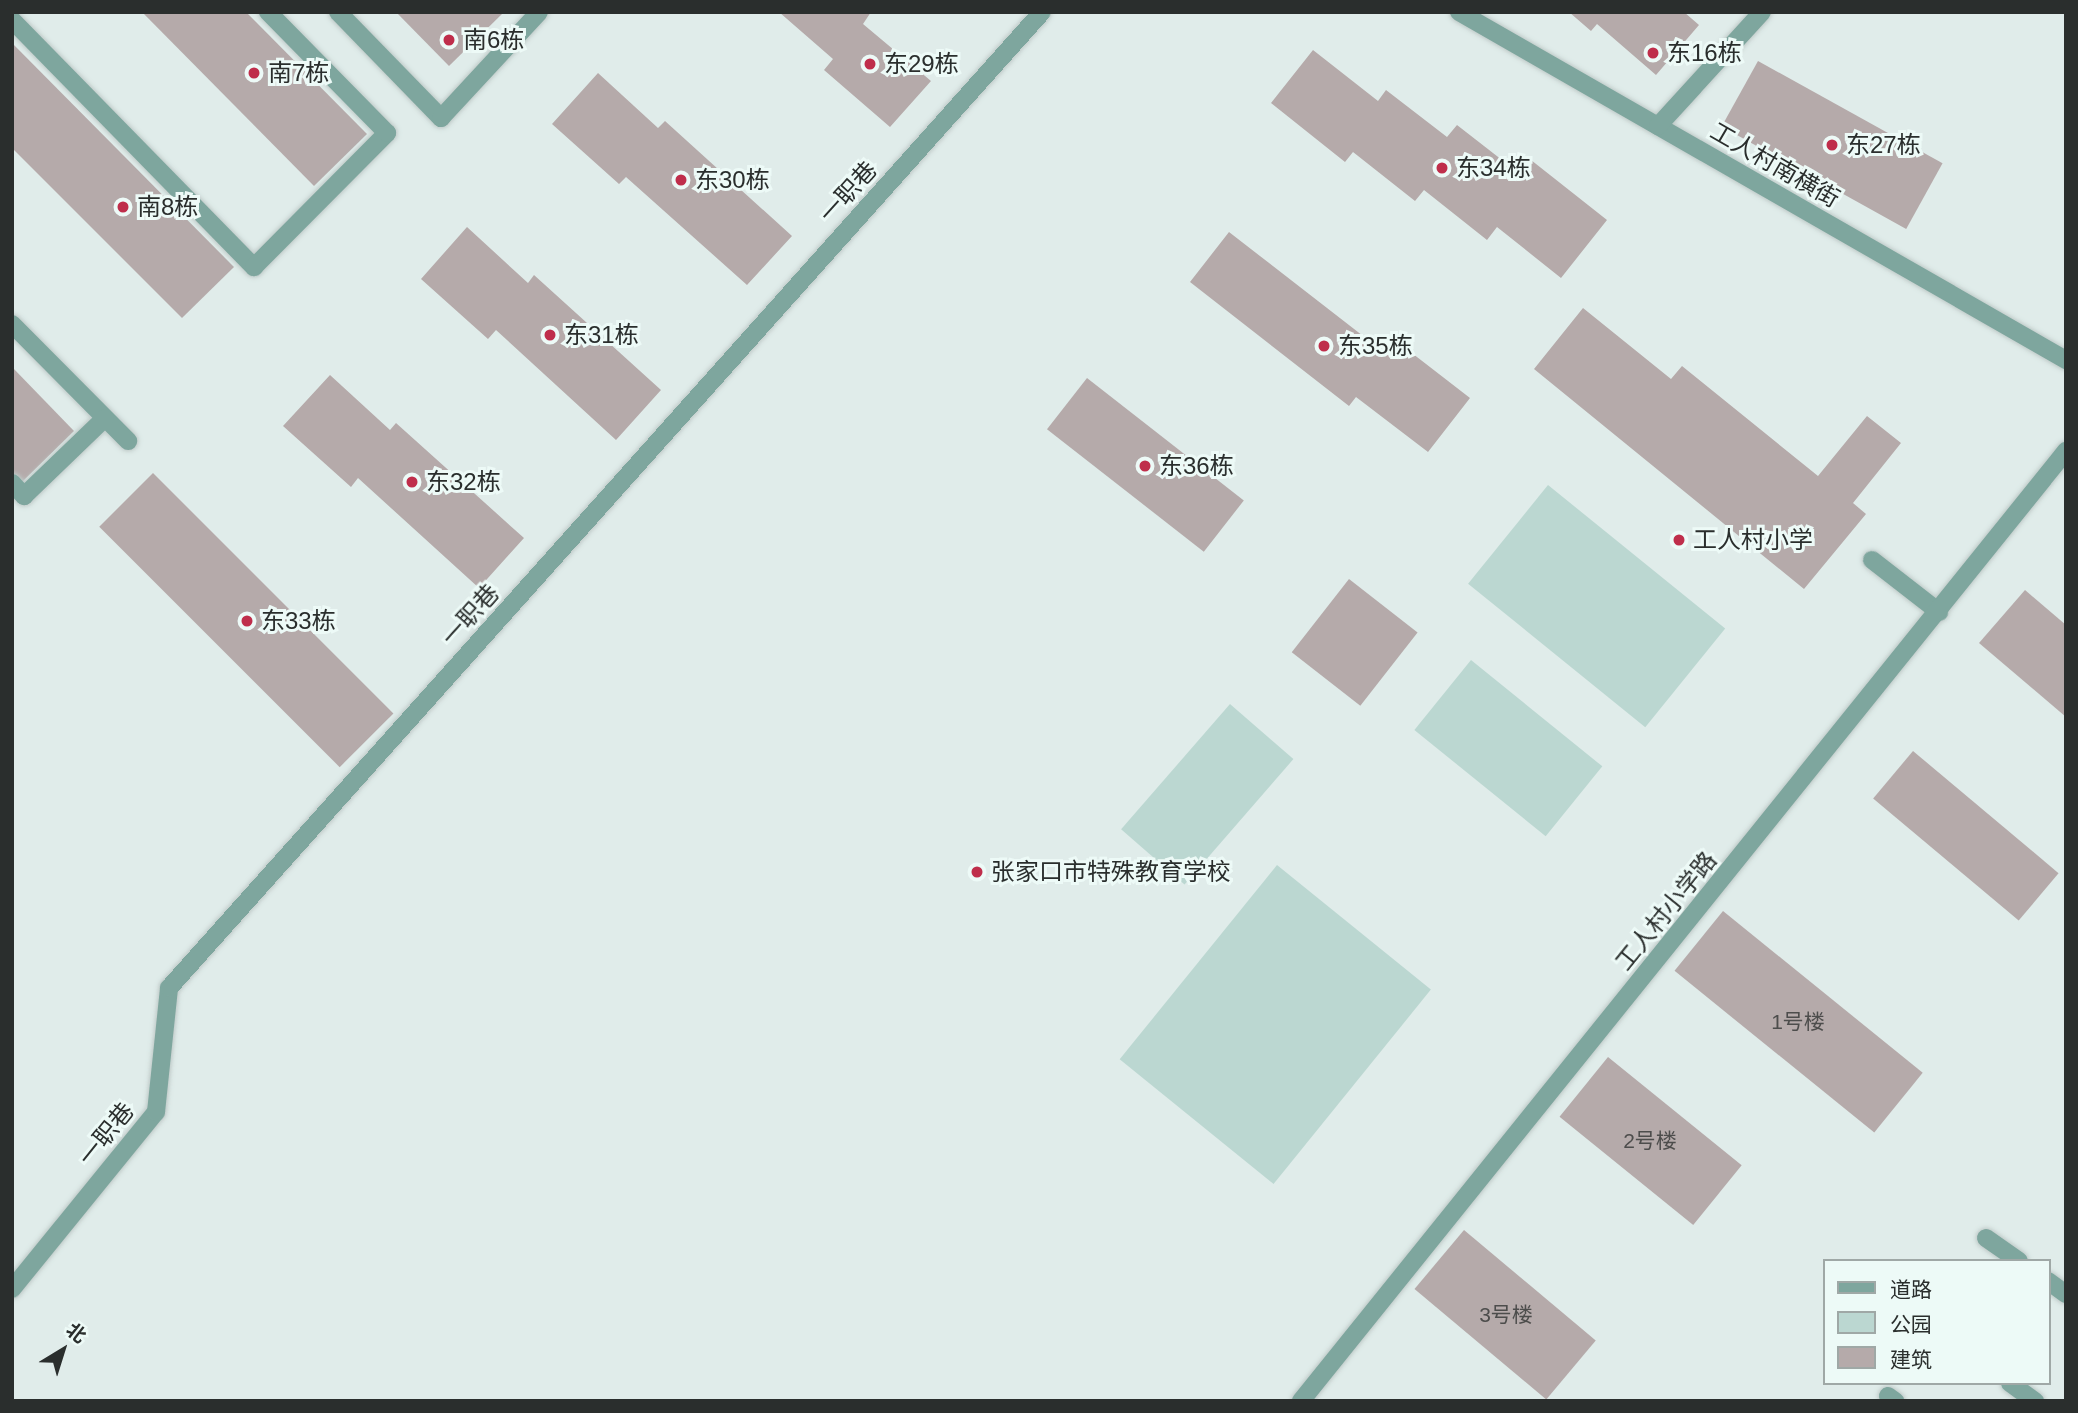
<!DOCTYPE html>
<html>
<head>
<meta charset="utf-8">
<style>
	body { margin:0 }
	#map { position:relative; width:2078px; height:1413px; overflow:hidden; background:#e0ecea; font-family:Arial,"Noto Sans SC",sans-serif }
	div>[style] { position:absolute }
	.green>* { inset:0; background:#bbd7d1; transform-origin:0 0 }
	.building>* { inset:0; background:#b5aaaa; transform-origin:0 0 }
	.roads { filter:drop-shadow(0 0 2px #bfcac8) drop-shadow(0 0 2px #bfcac8) }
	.service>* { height:18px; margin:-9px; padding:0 9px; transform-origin:9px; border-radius:9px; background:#7ea69e }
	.minor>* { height:18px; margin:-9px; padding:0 9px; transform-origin:9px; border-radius:9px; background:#7ea69e }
	.tertiary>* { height:18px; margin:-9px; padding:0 9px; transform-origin:9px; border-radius:9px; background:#7ea69e }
	.dots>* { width:19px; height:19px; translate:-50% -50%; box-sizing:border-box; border:4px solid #edfaf7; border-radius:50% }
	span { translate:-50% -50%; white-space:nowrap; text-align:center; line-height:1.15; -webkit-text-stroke:6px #edfaf7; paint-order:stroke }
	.number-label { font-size:21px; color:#4d4d4c }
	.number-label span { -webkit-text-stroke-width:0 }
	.poi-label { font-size:24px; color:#2a2e2d }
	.left { translate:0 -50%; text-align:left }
	.street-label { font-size:24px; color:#2a2e2d }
	.frame { position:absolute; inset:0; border:14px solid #2a2e2d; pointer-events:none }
	.legend { position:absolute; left:1823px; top:1259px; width:228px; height:126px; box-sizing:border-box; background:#edfaf7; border:2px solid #9fa8a6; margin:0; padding:9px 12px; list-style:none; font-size:21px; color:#2a2e2d }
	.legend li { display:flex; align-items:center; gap:14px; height:35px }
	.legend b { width:35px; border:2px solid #9fa8a6 }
	.north { position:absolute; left:28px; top:1315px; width:70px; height:70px; -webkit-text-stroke:5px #edfaf7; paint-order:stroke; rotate:38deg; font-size:19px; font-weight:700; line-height:28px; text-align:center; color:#2a2e2d }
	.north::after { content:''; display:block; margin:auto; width:24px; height:32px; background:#2a2e2d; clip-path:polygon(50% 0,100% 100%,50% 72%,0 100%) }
</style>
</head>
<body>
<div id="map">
	<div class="green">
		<div style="left:1548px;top:485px;width:228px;height:127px;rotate:39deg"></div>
		<div style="left:1471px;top:660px;width:169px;height:90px;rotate:39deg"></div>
		<div style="left:1230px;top:704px;width:84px;height:166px;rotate:41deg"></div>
		<div style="left:1277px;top:865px;width:198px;height:250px;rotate:39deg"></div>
	</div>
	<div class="building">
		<div style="clip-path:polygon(142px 12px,246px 12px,367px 134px,314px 186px)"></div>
		<div style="clip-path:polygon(396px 12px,500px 12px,502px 14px,449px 66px)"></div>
		<div style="clip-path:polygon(779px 12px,871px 12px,863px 24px,931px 81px,890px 127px,824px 70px,833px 59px)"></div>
		<div style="clip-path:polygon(1569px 12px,1684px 12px,1699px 25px,1656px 75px,1597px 24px,1591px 31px)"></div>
		<div style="clip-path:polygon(12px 43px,234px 267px,182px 318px,12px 148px)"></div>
		<div style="clip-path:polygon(1313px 50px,1378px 101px,1386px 90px,1447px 137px,1457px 125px,1520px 174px,1531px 160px,1607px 220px,1561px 278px,1497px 227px,1487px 240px,1424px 190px,1415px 201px,1353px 152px,1345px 162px,1271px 103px)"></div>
		<div style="left:1758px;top:61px;width:211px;height:75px;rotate:29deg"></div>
		<div style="clip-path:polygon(598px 73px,658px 128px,665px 121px,792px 236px,747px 285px,626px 177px,619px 184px,552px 124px)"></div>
		<div style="clip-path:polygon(467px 227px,528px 283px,534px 275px,661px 390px,616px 440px,496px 330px,488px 339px,421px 279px)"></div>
		<div style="clip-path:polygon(1229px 232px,1385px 353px,1395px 340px,1470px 398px,1428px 452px,1356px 397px,1349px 406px,1190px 282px)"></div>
		<div style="clip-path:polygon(1583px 308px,1671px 379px,1682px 366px,1818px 476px,1867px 416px,1901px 443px,1853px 503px,1866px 514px,1804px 589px,1534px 369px)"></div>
		<div style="clip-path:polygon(12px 367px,74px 431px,21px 483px,12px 474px)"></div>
		<div style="clip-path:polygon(330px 375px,390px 430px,396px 423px,524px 538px,479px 588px,358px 478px,351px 487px,283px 426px)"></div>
		<div style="left:1087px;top:378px;width:199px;height:65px;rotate:38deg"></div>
		<div style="left:153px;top:473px;width:340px;height:76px;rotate:45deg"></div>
		<div style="left:1349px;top:579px;width:87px;height:93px;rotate:38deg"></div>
		<div style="clip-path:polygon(2025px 590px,2066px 625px,2066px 717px,1979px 643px)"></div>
		<div style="left:1913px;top:751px;width:190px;height:62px;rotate:40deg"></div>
		<div style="left:1723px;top:911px;width:257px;height:77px;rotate:39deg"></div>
		<div style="left:1608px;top:1057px;width:172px;height:77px;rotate:39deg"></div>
		<div style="left:1464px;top:1230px;width:172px;height:77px;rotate:40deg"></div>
	</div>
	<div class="roads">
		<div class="service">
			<div style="left:1872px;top:560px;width:85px;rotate:37.8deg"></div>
			<div style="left:1986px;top:1238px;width:40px;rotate:34.9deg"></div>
			<div style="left:2048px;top:1281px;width:22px;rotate:36deg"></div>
			<div style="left:2010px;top:1383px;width:31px;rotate:36deg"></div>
			<div style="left:1888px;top:1396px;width:9px;rotate:36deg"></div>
		</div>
		<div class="minor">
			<div style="left:338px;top:12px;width:148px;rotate:45.8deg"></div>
			<div style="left:441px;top:118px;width:144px;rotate:-47.2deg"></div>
			<div style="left:12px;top:20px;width:346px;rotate:45.6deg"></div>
			<div style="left:254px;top:267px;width:189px;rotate:-45.2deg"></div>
			<div style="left:387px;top:133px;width:170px;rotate:-134.5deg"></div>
			<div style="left:12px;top:324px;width:165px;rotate:45.2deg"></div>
			<div style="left:12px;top:483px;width:18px;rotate:47deg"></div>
			<div style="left:24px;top:496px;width:112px;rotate:-43.9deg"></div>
			<div style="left:12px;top:1289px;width:228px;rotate:-50.9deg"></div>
			<div style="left:156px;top:1112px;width:125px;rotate:-84deg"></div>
			<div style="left:169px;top:988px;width:1309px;rotate:-48.19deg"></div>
			<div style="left:1301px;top:1401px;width:1220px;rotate:-51.16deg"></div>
		</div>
		<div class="tertiary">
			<div style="left:1459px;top:12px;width:700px;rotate:29.83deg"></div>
			<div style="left:1658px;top:126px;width:154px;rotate:-47.6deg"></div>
		</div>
	</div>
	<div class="dots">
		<div style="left:449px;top:40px;background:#bf2e4b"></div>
		<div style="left:1653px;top:53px;background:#bf2e4b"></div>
		<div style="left:870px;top:64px;background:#bf2e4b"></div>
		<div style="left:254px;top:73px;background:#bf2e4b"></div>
		<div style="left:1832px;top:145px;background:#bf2e4b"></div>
		<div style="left:1442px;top:168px;background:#bf2e4b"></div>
		<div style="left:681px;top:180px;background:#bf2e4b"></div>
		<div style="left:123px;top:207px;background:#bf2e4b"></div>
		<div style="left:550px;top:335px;background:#bf2e4b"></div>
		<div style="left:1324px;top:346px;background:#bf2e4b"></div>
		<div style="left:1145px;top:466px;background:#bf2e4b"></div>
		<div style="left:412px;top:482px;background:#bf2e4b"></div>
		<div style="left:1679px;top:540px;background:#bf2e4b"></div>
		<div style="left:247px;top:621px;background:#bf2e4b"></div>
		<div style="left:977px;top:872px;background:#bf2e4b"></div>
	</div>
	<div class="number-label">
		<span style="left:1798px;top:1022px">1号楼</span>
		<span style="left:1650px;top:1141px">2号楼</span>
		<span style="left:1506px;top:1315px">3号楼</span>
	</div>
	<div class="poi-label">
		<span class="left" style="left:463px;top:40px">南6栋</span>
		<span class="left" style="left:1667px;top:53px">东16栋</span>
		<span class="left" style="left:884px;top:64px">东29栋</span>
		<span class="left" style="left:268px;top:73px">南7栋</span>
		<span class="left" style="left:1846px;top:145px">东27栋</span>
		<span class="left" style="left:1456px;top:168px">东34栋</span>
		<span class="left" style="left:695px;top:180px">东30栋</span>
		<span class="left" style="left:137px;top:207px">南8栋</span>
		<span class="left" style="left:564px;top:335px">东31栋</span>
		<span class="left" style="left:1338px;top:346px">东35栋</span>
		<span class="left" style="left:1159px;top:466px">东36栋</span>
		<span class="left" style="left:426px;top:482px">东32栋</span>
		<span class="left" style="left:1693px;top:540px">工人村小学</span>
		<span class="left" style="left:261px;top:621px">东33栋</span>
		<span class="left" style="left:991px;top:872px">张家口市特殊教育学校</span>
	</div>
	<div class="street-label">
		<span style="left:1775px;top:165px;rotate:30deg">工人村南横街</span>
		<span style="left:848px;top:192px;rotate:-48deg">一职巷</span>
		<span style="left:470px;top:615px;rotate:-48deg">一职巷</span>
		<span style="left:1666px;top:911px;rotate:-51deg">工人村小学路</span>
		<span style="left:106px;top:1134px;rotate:-51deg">一职巷</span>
	</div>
	<div class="frame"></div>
	<ul class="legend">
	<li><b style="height:9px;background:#7ea69e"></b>道路</li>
	<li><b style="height:19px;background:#bbd7d1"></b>公园</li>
	<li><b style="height:19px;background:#b5aaaa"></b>建筑</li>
	</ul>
	<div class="north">北</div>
</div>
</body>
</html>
